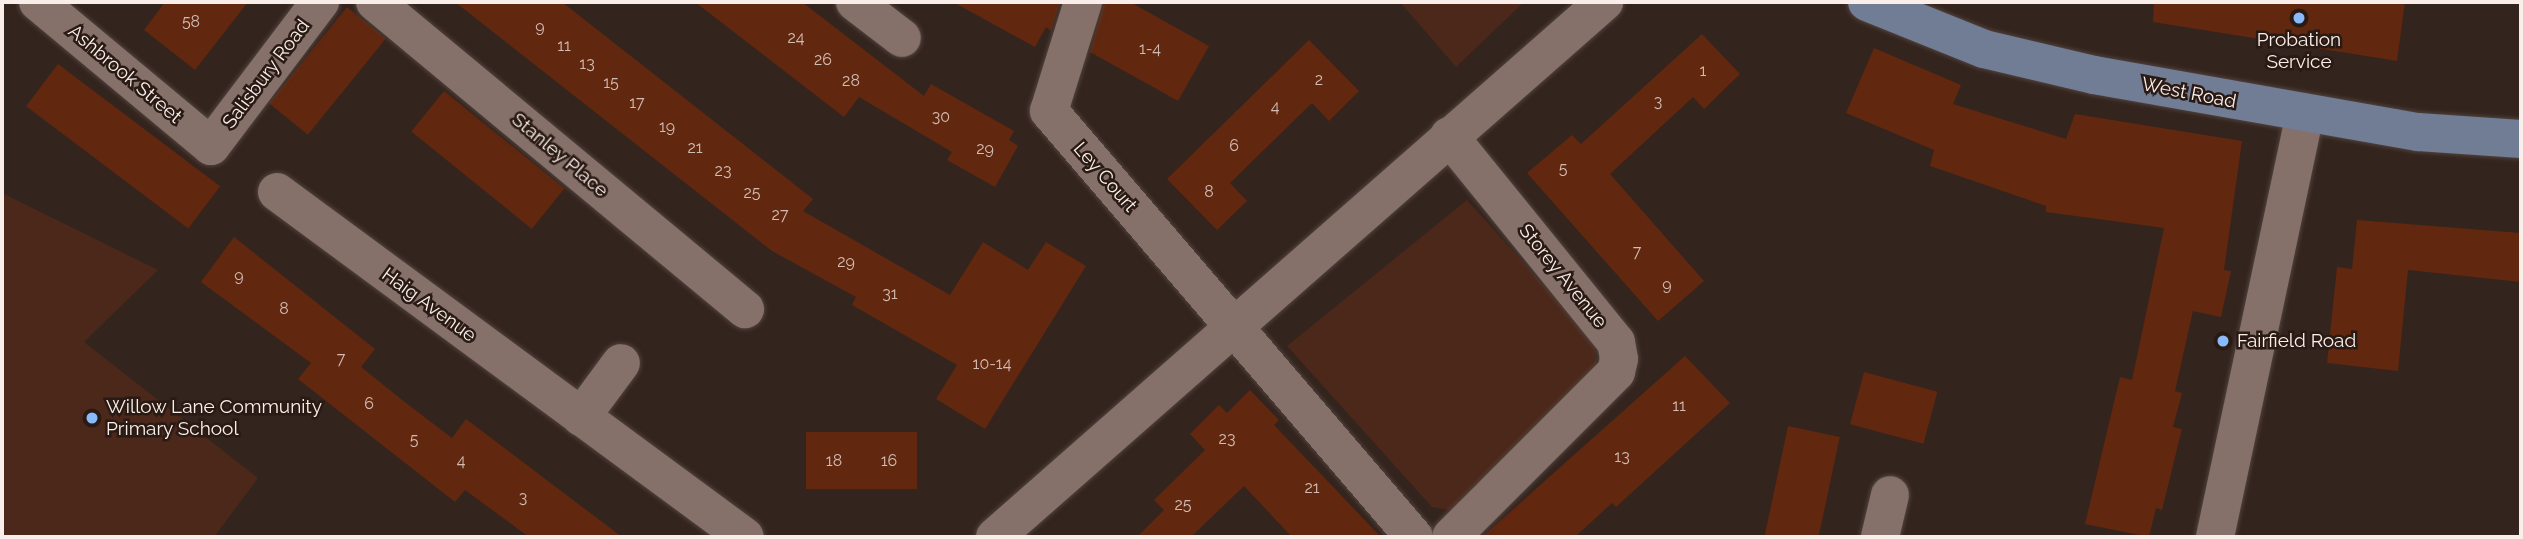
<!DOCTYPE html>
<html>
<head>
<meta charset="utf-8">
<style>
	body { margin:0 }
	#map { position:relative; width:2523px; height:539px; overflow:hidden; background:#34241e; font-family:Raleway,sans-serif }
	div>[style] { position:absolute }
	.green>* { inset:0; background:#4c281a }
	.building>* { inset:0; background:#61270f; transform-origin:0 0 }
	.roads { filter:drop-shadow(0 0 2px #50423d) drop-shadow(0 0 2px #50423d) }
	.street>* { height:38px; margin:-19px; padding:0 19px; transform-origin:19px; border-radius:19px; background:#85716a }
	.secondary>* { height:38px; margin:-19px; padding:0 19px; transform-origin:19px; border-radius:19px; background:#717c95 }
	.dots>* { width:19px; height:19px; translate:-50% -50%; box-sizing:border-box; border:4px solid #2a1a14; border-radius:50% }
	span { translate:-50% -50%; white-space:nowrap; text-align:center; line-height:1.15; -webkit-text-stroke:5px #2a1a14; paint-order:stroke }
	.number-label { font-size:16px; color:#d3bcb3 }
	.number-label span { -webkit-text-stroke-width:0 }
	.poi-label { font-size:19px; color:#f9eeea }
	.left { translate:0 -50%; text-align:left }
	.street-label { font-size:19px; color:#f9eeea }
	.frame { position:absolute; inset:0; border:4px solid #f9eeea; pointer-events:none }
</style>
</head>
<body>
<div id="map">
	<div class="green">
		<div style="clip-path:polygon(1400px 2px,1524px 2px,1456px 67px)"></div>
		<div style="clip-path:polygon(2px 193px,158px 270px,84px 342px,258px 478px,214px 537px,2px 537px)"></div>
		<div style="clip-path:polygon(1467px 200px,1595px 342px,1597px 370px,1453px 511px,1432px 507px,1287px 346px)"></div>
	</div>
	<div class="building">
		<div style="clip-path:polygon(165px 2px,248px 2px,195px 70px,144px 30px)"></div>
		<div style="clip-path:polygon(455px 2px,562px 2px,813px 199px,803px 211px,950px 295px,983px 242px,1028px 270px,1046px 242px,1086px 266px,985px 429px,936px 399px,957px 365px,852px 305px,856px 297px,772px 251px)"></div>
		<div style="clip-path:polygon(695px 2px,802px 2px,924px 96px,931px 84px,1014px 131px,1009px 140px,1018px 146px,995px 187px,947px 160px,952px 152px,859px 97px,844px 117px)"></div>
		<div style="clip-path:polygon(953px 2px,1060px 2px,1051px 31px,1046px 27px,1035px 47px)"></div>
		<div style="clip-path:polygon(1104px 2px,1130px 2px,1209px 46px,1178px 101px,1090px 52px)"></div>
		<div style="clip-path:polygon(2154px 2px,2405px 2px,2397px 61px,2153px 22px)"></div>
		<div style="left:347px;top:7px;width:50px;height:124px;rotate:39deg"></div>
		<div style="clip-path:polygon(1702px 34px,1740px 74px,1704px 109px,1693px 97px,1610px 174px,1704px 281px,1658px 321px,1527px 173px,1572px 135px,1581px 144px)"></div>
		<div style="clip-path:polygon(1309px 40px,1359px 91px,1329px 121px,1312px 103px,1230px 183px,1247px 201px,1217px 230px,1167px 179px)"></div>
		<div style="clip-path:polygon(1874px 48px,1961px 85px,1953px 104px,2066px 139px,2075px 114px,2242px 141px,2224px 270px,2231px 271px,2221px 317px,2193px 311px,2175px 391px,2182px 393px,2173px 427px,2182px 429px,2162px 510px,2156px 508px,2149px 537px,2085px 524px,2120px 377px,2132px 380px,2164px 228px,2046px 212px,2046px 206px,1930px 166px,1934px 150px,1846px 113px)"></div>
		<div style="left:58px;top:64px;width:203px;height:53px;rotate:37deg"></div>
		<div style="left:444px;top:91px;width:155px;height:52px;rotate:39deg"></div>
		<div style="clip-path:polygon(2357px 220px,2521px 233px,2521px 282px,2408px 270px,2398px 371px,2327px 363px,2337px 267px,2352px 269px)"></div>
		<div style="clip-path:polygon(234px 237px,375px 349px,361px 367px,406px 403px,452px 438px,466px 419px,622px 537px,529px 537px,465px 490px,455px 502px,298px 379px,311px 363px,201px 282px)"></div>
		<div style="clip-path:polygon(1685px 356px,1730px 403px,1616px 507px,1612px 503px,1575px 537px,1482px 537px)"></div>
		<div style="left:1864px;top:372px;width:76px;height:54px;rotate:15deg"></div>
		<div style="clip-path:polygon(1250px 390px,1279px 420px,1274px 425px,1381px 537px,1292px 537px,1244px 486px,1191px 537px,1137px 537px,1164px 510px,1154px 500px,1205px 450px,1190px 434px,1219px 405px,1227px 413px)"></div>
		<div style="left:1788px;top:426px;width:53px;height:114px;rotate:12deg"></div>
		<div style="left:917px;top:432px;width:57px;height:111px;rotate:90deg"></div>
	</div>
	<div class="roads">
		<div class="street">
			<div style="left:38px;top:2px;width:225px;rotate:39.8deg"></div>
			<div style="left:211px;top:146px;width:181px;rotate:-52.9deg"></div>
			<div style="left:375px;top:2px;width:481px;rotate:39.7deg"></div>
			<div style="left:855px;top:2px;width:59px;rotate:37.5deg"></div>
			<div style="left:1083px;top:2px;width:114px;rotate:107.3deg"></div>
			<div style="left:1049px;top:111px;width:561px;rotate:49.41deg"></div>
			<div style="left:1449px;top:136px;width:265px;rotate:51deg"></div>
			<div style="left:1616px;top:342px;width:17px;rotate:80deg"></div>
			<div style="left:1619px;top:359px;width:13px;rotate:103deg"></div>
			<div style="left:1616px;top:372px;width:233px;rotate:135deg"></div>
			<div style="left:277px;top:192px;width:581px;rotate:36.4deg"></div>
			<div style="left:581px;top:417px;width:67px;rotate:-53.5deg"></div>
			<div style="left:995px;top:537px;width:811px;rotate:-41.3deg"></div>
			<div style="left:1880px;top:537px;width:43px;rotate:-76.6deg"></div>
			<div style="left:2215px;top:537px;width:432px;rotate:-78deg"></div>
		</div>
		<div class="secondary">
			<div style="left:1867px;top:2px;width:126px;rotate:21.9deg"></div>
			<div style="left:1984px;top:49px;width:113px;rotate:13.3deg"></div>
			<div style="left:2094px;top:75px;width:329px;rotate:10deg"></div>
			<div style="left:2418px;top:132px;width:103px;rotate:3.9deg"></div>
		</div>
	</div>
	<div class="dots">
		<div style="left:2299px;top:18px;background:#88bafc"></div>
		<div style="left:2223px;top:341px;background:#88bafc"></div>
		<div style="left:92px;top:418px;background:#88bafc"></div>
	</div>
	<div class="number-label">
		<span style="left:191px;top:22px">58</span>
		<span style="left:540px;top:27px">9</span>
		<span style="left:796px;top:38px">24</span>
		<span style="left:564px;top:46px">11</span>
		<span style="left:1150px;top:49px">1-4</span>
		<span style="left:823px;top:60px">26</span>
		<span style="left:587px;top:64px">13</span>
		<span style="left:1703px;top:71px">1</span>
		<span style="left:1319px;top:80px">2</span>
		<span style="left:851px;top:81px">28</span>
		<span style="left:611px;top:83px">15</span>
		<span style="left:1658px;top:102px">3</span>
		<span style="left:637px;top:103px">17</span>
		<span style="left:1275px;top:107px">4</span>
		<span style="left:941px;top:117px">30</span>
		<span style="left:667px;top:127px">19</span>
		<span style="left:1234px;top:146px">6</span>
		<span style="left:695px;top:148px">21</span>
		<span style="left:985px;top:149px">29</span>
		<span style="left:1563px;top:169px">5</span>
		<span style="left:723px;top:171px">23</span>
		<span style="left:1209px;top:192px">8</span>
		<span style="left:752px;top:193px">25</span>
		<span style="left:780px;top:215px">27</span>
		<span style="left:1637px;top:252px">7</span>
		<span style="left:846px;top:262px">29</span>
		<span style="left:239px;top:276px">9</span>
		<span style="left:1667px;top:285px">9</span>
		<span style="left:890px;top:294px">31</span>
		<span style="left:284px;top:309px">8</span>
		<span style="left:341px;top:359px">7</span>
		<span style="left:992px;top:364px">10-14</span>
		<span style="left:369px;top:404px">6</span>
		<span style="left:1679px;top:406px">11</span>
		<span style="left:1227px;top:439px">23</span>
		<span style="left:414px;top:440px">5</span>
		<span style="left:1622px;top:457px">13</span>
		<span style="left:461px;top:461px">4</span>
		<span style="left:834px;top:461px">18</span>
		<span style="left:889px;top:461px">16</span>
		<span style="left:1312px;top:488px">21</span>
		<span style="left:523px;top:498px">3</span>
		<span style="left:1183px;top:505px">25</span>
	</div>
	<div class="poi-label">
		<span style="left:2299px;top:51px">Probation<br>Service</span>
		<span class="left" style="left:2237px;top:341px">Fairfield Road</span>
		<span class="left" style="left:106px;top:418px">Willow Lane Community<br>Primary School</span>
	</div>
	<div class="street-label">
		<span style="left:125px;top:74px;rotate:40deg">Ashbrook Street</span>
		<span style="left:266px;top:74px;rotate:-53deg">Salisbury Road</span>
		<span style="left:2189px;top:93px;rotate:11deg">West Road</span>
		<span style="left:560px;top:155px;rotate:40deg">Stanley Place</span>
		<span style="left:1105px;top:177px;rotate:49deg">Ley Court</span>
		<span style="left:1563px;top:276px;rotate:51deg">Storey Avenue</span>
		<span style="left:429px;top:305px;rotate:36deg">Haig Avenue</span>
	</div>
	<div class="frame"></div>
</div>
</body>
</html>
